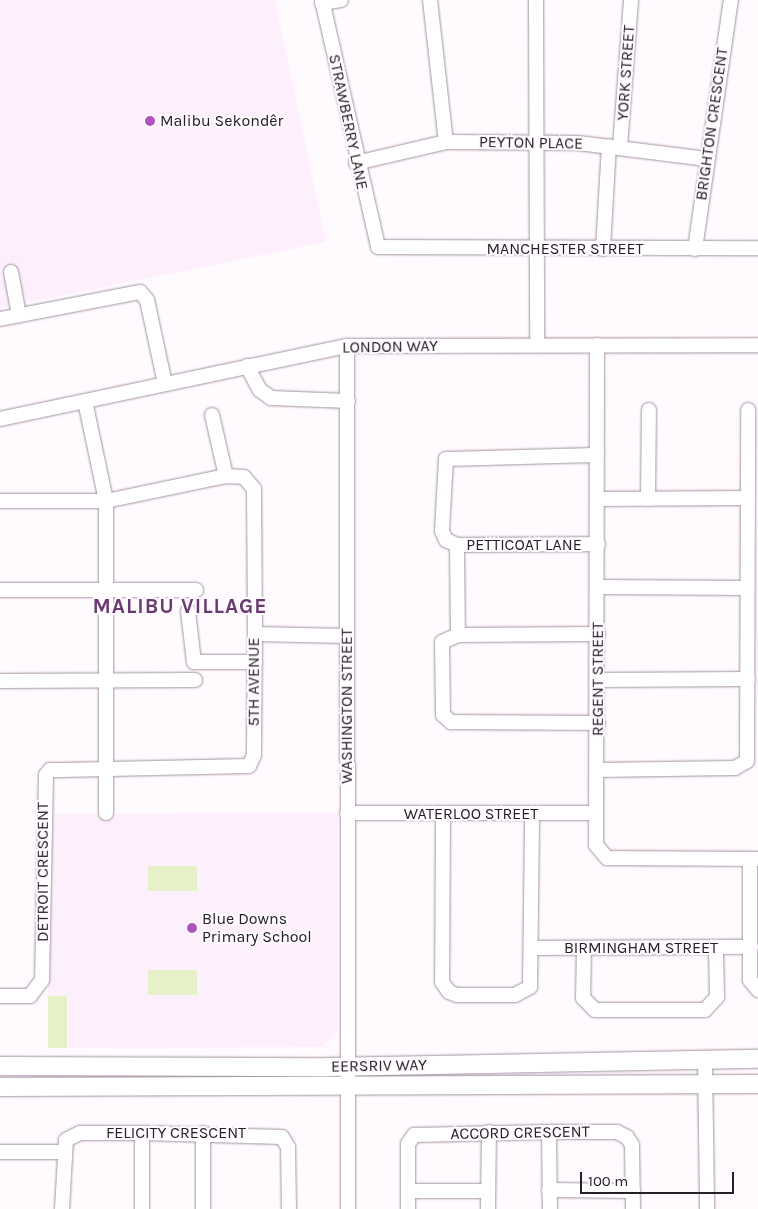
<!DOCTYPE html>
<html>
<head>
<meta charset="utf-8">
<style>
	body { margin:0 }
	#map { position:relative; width:758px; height:1209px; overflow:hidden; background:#fefafe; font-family:Karla,sans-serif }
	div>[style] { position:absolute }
	.built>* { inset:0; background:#fdeffc }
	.green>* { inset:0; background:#e6f1c7; transform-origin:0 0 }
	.roads { filter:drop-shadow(0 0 1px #a293a2) drop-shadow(0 0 1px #a293a2) }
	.minor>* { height:14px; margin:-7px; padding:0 7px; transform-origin:7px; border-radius:7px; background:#fff }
	.major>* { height:18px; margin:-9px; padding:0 9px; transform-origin:9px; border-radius:9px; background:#fff }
	.dots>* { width:14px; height:14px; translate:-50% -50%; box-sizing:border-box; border:2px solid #fefafe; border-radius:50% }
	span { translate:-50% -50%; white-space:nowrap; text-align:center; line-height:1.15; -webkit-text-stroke:4px #fefafe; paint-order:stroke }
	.street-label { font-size:16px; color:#262026 }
	.poi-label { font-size:16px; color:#262026 }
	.left { translate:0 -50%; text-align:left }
	.district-label { font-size:21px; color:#683a6f; font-weight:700; letter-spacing:1px }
	.scale { position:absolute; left:580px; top:1172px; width:154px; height:22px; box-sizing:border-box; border:2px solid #262026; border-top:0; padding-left:6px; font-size:15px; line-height:18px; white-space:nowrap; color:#262026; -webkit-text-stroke:4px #fefafe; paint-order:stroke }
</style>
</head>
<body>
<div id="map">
	<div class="built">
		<div style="clip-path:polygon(0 0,275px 0,326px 242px,0 308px)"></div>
		<div style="clip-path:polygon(338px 813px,338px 1031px,322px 1047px,48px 1048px,48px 814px)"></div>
	</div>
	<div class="green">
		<div style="left:148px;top:866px;width:49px;height:25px"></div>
		<div style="left:148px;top:970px;width:49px;height:25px"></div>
		<div style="left:48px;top:996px;width:19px;height:52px"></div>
	</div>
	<div class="roads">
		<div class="minor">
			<div style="left:322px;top:0;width:253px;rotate:77.2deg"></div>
			<div style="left:378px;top:247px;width:380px;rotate:0.2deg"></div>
			<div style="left:430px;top:0;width:143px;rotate:83.6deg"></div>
			<div style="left:536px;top:0;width:345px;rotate:89.8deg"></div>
			<div style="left:322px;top:3px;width:19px;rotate:-9deg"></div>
			<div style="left:620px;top:147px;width:147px;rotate:-85.7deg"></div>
			<div style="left:356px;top:163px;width:92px;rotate:-13.1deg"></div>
			<div style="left:446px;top:142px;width:132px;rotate:0.4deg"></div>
			<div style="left:578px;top:143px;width:130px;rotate:7.1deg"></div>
			<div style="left:603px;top:249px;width:103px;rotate:-86.7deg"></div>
			<div style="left:695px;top:249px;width:252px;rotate:-81.8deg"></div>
			<div style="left:11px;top:272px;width:44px;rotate:79.5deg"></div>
			<div style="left:0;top:319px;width:143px;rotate:-10.9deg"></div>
			<div style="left:140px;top:292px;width:11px;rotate:49deg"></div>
			<div style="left:147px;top:300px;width:86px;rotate:77.9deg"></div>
			<div style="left:597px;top:345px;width:500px;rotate:90.11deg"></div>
			<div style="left:596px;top:845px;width:17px;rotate:50deg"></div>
			<div style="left:607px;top:858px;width:151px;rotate:0.4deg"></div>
			<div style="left:347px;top:346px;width:863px;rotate:89.93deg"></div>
			<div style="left:247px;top:366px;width:27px;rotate:62deg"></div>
			<div style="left:260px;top:390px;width:14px;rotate:36deg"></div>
			<div style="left:271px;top:398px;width:77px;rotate:2.2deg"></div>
			<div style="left:85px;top:401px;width:102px;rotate:78.1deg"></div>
			<div style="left:106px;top:501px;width:312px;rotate:90deg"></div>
			<div style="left:212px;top:415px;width:63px;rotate:77.1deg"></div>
			<div style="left:0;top:419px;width:355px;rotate:-11.9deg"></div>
			<div style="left:347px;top:346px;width:411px;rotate:-0.1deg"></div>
			<div style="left:597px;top:455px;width:151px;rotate:178.5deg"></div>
			<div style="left:446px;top:459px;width:72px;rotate:93.2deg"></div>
			<div style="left:442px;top:531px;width:10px;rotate:66deg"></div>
			<div style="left:446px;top:540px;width:12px;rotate:24deg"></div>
			<div style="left:457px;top:545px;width:141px;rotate:-0.4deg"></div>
			<div style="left:598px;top:499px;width:150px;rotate:-0.4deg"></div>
			<div style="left:648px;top:499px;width:89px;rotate:-89.4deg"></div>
			<div style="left:0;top:501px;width:106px"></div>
			<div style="left:106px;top:501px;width:123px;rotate:-11.8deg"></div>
			<div style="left:226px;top:476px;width:18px;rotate:3deg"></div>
			<div style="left:244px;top:477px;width:16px;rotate:50deg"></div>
			<div style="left:254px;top:489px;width:145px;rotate:89.6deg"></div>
			<div style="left:255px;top:634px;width:121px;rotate:90.5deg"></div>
			<div style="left:254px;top:755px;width:12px;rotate:114deg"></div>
			<div style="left:249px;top:766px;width:199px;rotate:178.8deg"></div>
			<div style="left:50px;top:770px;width:6px;rotate:129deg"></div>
			<div style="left:46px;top:775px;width:205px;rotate:91.1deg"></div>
			<div style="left:42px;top:980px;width:20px;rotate:127deg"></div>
			<div style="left:30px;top:996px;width:30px;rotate:180deg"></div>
			<div style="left:457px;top:545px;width:90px;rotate:89.4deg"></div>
			<div style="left:598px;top:587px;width:149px;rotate:0.4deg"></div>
			<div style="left:0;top:590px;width:196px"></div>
			<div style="left:188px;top:611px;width:51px;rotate:83.3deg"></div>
			<div style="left:194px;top:662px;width:61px"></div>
			<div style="left:255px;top:634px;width:92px;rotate:1.2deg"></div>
			<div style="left:598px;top:634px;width:140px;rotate:179.6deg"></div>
			<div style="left:458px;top:635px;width:17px;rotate:156deg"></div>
			<div style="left:442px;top:642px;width:73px;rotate:89.2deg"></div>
			<div style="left:443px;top:715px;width:11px;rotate:41deg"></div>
			<div style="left:451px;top:722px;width:147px;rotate:0.4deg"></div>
			<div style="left:598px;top:680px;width:150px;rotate:-0.4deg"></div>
			<div style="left:0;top:681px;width:195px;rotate:-0.3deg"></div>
			<div style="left:597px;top:770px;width:138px;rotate:-0.8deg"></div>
			<div style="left:735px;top:768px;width:14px;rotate:-30deg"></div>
			<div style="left:747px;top:761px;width:351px;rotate:-89.8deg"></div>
			<div style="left:347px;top:813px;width:249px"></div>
			<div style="left:443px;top:814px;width:168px;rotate:90.3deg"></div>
			<div style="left:442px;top:982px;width:12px;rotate:55deg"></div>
			<div style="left:449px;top:992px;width:9px;rotate:21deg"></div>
			<div style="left:457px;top:995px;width:58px"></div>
			<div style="left:515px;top:995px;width:17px;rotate:-28deg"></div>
			<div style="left:530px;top:987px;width:173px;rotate:-89.3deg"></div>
			<div style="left:750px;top:859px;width:121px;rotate:90deg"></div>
			<div style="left:750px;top:980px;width:13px;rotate:51deg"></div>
			<div style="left:531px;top:948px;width:220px;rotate:-0.3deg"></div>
			<div style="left:584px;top:948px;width:50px;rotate:91.1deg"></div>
			<div style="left:583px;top:998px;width:17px;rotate:45deg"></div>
			<div style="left:595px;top:1010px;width:110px"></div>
			<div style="left:705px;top:1010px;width:18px;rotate:-47deg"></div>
			<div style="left:717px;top:997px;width:49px;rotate:-91.2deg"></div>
			<div style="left:705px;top:1060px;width:149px;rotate:89.2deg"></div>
			<div style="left:549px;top:1132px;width:77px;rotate:89.3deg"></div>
			<div style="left:142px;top:1133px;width:76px;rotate:90deg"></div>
			<div style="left:203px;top:1133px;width:76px;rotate:90deg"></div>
			<div style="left:0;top:1152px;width:62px"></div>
			<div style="left:549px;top:1190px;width:84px;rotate:0.7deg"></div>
			<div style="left:408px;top:1191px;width:80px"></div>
			<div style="left:62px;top:1209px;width:69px;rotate:-86.7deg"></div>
			<div style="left:66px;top:1140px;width:16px;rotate:-27deg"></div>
			<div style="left:80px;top:1133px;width:62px"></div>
			<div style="left:142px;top:1133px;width:140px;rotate:1.6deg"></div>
			<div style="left:282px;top:1137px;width:12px;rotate:59deg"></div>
			<div style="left:288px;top:1147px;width:62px;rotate:89.1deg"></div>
			<div style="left:408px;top:1209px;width:65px;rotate:-90deg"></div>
			<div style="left:408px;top:1144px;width:11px;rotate:-56deg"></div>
			<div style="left:414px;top:1135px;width:135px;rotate:-1.3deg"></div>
			<div style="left:549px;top:1132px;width:68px"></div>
			<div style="left:617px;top:1132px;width:11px;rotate:27deg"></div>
			<div style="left:627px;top:1137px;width:9px;rotate:58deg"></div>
			<div style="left:632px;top:1145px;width:64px;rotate:89.1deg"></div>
			<div style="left:488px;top:1209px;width:77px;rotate:-89.3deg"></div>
		</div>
		<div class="major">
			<div style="left:0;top:1066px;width:328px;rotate:0.2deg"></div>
			<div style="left:328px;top:1067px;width:430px;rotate:-1.1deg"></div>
			<div style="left:0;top:1087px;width:758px;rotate:-0.23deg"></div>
		</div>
	</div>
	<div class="dots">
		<div style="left:150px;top:121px;background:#af53be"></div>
		<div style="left:192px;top:928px;background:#af53be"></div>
	</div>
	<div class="street-label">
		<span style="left:626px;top:73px;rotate:-86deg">YORK STREET</span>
		<span style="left:348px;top:122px;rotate:78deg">STRAWBERRY LANE</span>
		<span style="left:712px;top:124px;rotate:-82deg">BRIGHTON CRESCENT</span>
		<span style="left:531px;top:143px;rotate:1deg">PEYTON PLACE</span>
		<span style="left:565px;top:249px">MANCHESTER STREET</span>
		<span style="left:390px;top:347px;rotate:-1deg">LONDON WAY</span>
		<span style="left:524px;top:545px">PETTICOAT LANE</span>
		<span style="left:598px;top:679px;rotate:-90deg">REGENT STREET</span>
		<span style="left:254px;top:682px;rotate:-90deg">5TH AVENUE</span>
		<span style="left:347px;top:706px;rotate:-90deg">WASHINGTON STREET</span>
		<span style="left:471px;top:814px">WATERLOO STREET</span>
		<span style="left:43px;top:872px;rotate:-90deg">DETROIT CRESCENT</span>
		<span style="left:641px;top:948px">BIRMINGHAM STREET</span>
		<span style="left:379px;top:1066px;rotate:-1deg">EERSRIV WAY</span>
		<span style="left:176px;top:1133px">FELICITY CRESCENT</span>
		<span style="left:520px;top:1133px;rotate:-1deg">ACCORD CRESCENT</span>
	</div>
	<div class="poi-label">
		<span class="left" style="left:160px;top:121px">Malibu Sekondêr</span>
		<span class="left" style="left:202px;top:928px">Blue Downs<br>Primary School</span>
	</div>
	<div class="district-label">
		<span style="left:180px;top:606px">MALIBU VILLAGE</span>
	</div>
	<div class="scale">100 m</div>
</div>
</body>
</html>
